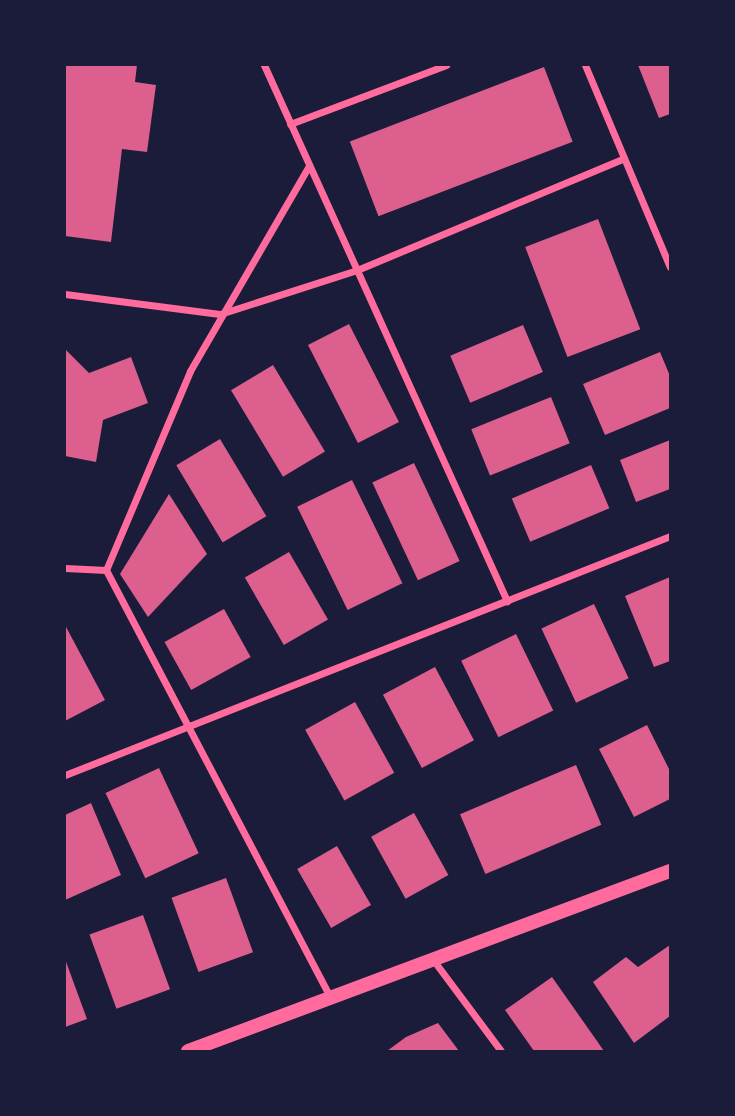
<!DOCTYPE html>
<html>
<head>
<meta charset="utf-8">
<style>
	body { margin:0 }
	#map { position:relative; width:735px; height:1116px; overflow:hidden; background:#1b1b3a; font-family:Signika,sans-serif }
	div>[style] { position:absolute }
	.building>* { inset:0; background:#dd5f8e; transform-origin:0 0 }
	.minor>* { height:7px; margin:-3.5px; padding:0 3.5px; transform-origin:3.5px; border-radius:3.5px; background:#ff6b9d }
	.secondary>* { height:14px; margin:-7px; padding:0 7px; transform-origin:7px; border-radius:7px; background:#ff6b9d }
	span { translate:-50% -50%; white-space:nowrap; text-align:center; line-height:1.15; -webkit-text-stroke:7px #1b1b3a; paint-order:stroke }
	.frame { position:absolute; inset:0; border:66px solid #1b1b3a; pointer-events:none }
</style>
</head>
<body>
<div id="map">
	<div class="building">
		<div style="clip-path:polygon(65px 65px,137px 65px,135px 82px,156px 85px,147px 152px,122px 149px,111px 242px,65px 236px)"></div>
		<div style="clip-path:polygon(638px 65px,670px 65px,670px 114px,659px 118px)"></div>
		<div style="left:544px;top:67px;width:80px;height:208px;rotate:69deg"></div>
		<div style="left:598px;top:219px;width:118px;height:78px;rotate:69deg"></div>
		<div style="left:349px;top:324px;width:110px;height:46px;rotate:63deg"></div>
		<div style="left:523px;top:325px;width:51px;height:79px;rotate:67deg"></div>
		<div style="clip-path:polygon(65px 349px,89px 373px,131px 357px,148px 403px,103px 420px,96px 462px,65px 456px)"></div>
		<div style="clip-path:polygon(660px 352px,670px 376px,670px 408px,605px 435px,583px 384px)"></div>
		<div style="left:273px;top:365px;width:101px;height:49px;rotate:59deg"></div>
		<div style="left:551px;top:397px;width:50px;height:86px;rotate:68deg"></div>
		<div style="left:220px;top:439px;width:90px;height:51px;rotate:59deg"></div>
		<div style="clip-path:polygon(670px 440px,670px 489px,636px 502px,620px 460px)"></div>
		<div style="left:414px;top:463px;width:108px;height:46px;rotate:65deg"></div>
		<div style="left:591px;top:465px;width:47px;height:86px;rotate:67deg"></div>
		<div style="left:352px;top:480px;width:115px;height:61px;rotate:64deg"></div>
		<div style="clip-path:polygon(169px 494px,207px 554px,148px 617px,120px 574px)"></div>
		<div style="left:289px;top:552px;width:78px;height:51px;rotate:60deg"></div>
		<div style="clip-path:polygon(670px 577px,670px 661px,654px 667px,625px 596px)"></div>
		<div style="left:594px;top:604px;width:82px;height:58px;rotate:65deg"></div>
		<div style="left:224px;top:609px;width:55px;height:68px;rotate:61deg"></div>
		<div style="clip-path:polygon(65px 625px,105px 700px,65px 721px)"></div>
		<div style="left:516px;top:634px;width:85px;height:61px;rotate:64deg"></div>
		<div style="left:435px;top:667px;width:83px;height:59px;rotate:62deg"></div>
		<div style="left:355px;top:702px;width:81px;height:57px;rotate:61deg"></div>
		<div style="clip-path:polygon(647px 725px,670px 771px,670px 799px,634px 817px,599px 749px)"></div>
		<div style="left:576px;top:765px;width:65px;height:126px;rotate:67deg"></div>
		<div style="left:159px;top:768px;width:94px;height:59px;rotate:65deg"></div>
		<div style="clip-path:polygon(91px 803px,121px 875px,65px 900px,65px 815px)"></div>
		<div style="left:414px;top:813px;width:71px;height:49px;rotate:61deg"></div>
		<div style="left:337px;top:846px;width:68px;height:46px;rotate:60deg"></div>
		<div style="left:226px;top:878px;width:79px;height:58px;rotate:70deg"></div>
		<div style="left:143px;top:915px;width:79px;height:57px;rotate:70deg"></div>
		<div style="clip-path:polygon(670px 945px,670px 1016px,634px 1043px,593px 982px,626px 957px,638px 967px)"></div>
		<div style="clip-path:polygon(65px 959px,87px 1019px,65px 1027px)"></div>
		<div style="clip-path:polygon(552px 977px,604px 1051px,534px 1051px,505px 1010px)"></div>
		<div style="clip-path:polygon(438px 1023px,459px 1051px,387px 1051px,406px 1037px)"></div>
	</div>
	<div class="minor">
		<div style="left:264px;top:65px;width:589px;rotate:65.61deg"></div>
		<div style="left:585px;top:65px;width:219px;rotate:67.2deg"></div>
		<div style="left:290px;top:124px;width:167px;rotate:-20.7deg"></div>
		<div style="left:65px;top:294px;width:156px;rotate:7.4deg"></div>
		<div style="left:220px;top:314px;width:144px;rotate:-17.8deg"></div>
		<div style="left:357px;top:270px;width:287px;rotate:-22.7deg"></div>
		<div style="left:65px;top:568px;width:41px;rotate:2.8deg"></div>
		<div style="left:106px;top:570px;width:482px;rotate:62.3deg"></div>
		<div style="left:106px;top:570px;width:216px;rotate:-67.1deg"></div>
		<div style="left:190px;top:371px;width:237px;rotate:-59.9deg"></div>
		<div style="left:65px;top:775px;width:650px;rotate:-21.56deg"></div>
		<div style="left:434px;top:961px;width:112px;rotate:53.3deg"></div>
	</div>
	<div class="secondary">
		<div style="left:188px;top:1051px;width:515px;rotate:-20.48deg"></div>
	</div>
	<div class="frame"></div>
</div>
</body>
</html>
